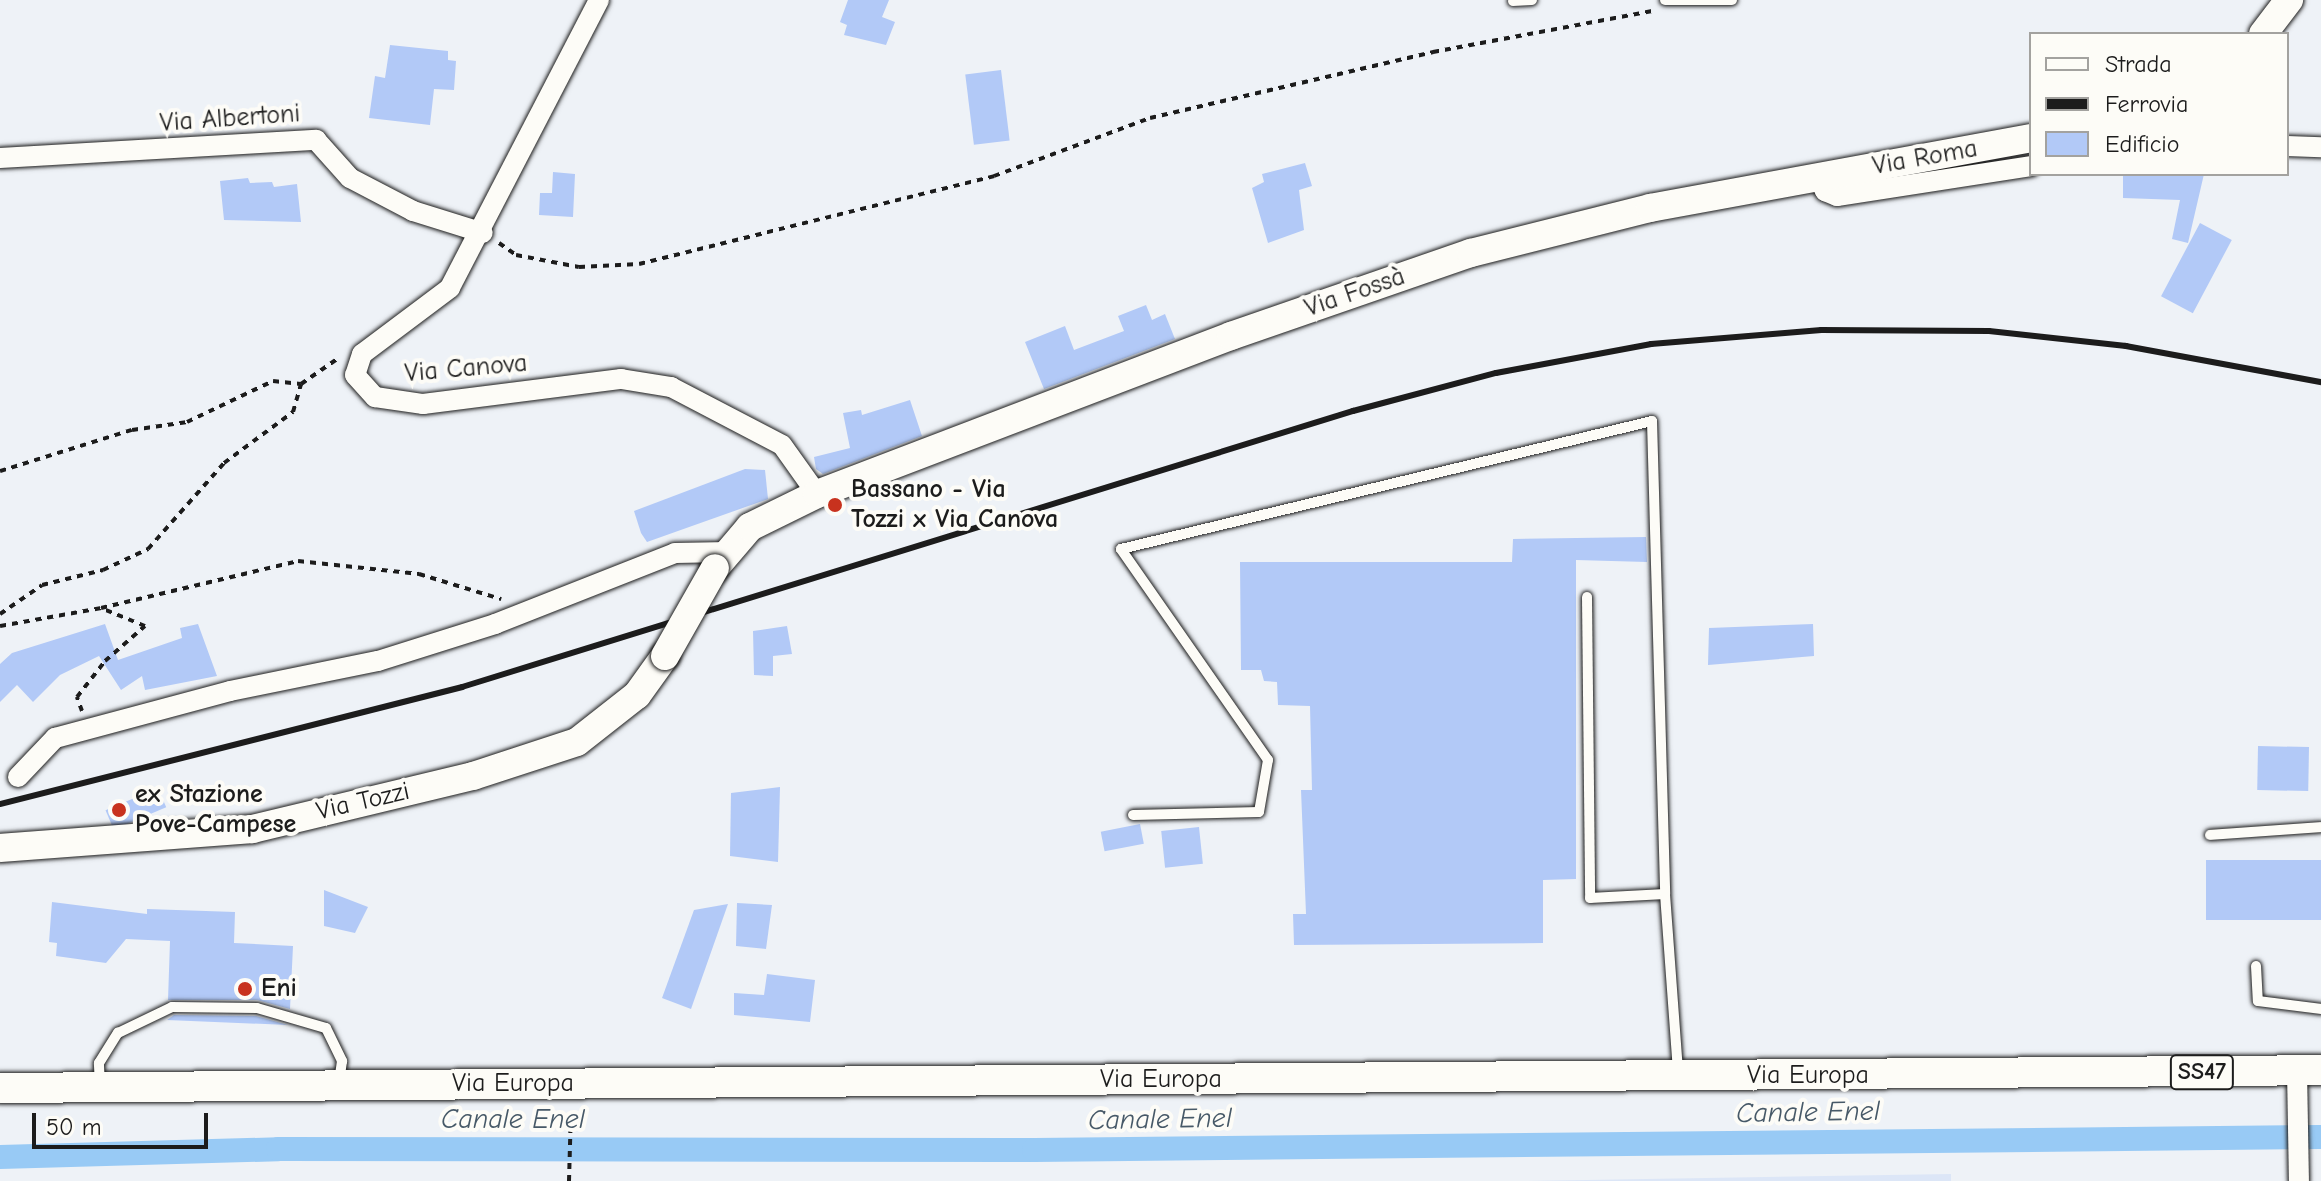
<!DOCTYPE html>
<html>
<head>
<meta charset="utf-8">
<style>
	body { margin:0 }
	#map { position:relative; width:2321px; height:1181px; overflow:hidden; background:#eef2f7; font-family:"Comic Neue",sans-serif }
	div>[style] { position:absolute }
	.built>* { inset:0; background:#dce6f7 }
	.canal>* { height:24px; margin:-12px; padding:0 12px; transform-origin:12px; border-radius:12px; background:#98caf5 }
	.building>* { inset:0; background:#b2c9f7; transform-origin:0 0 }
	.path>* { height:4px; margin-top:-2px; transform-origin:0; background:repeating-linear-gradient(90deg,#1c1c1c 0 6px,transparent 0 12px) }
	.roads { filter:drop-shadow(0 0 2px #1c1c1c) drop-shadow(0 0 2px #1c1c1c) }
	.lane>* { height:10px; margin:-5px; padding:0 5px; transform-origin:5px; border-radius:5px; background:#fdfcf7 }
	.street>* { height:20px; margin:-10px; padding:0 10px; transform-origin:10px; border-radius:10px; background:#fdfcf7 }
	.secondary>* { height:28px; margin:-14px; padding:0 14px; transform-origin:14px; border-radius:14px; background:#fdfcf7 }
	.primary>* { height:30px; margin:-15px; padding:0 15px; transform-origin:15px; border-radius:15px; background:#fdfcf7 }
	.rail>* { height:6px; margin:-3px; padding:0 3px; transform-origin:3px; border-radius:3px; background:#1c1c1c }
	.bridges { filter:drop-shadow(0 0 2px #1c1c1c) drop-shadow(0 0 2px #1c1c1c) }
	.secondary-bridge>* { height:28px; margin:-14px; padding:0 14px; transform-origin:14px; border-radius:14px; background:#fdfcf7 }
	.dots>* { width:22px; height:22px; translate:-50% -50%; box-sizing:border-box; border:4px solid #fdfcf7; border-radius:50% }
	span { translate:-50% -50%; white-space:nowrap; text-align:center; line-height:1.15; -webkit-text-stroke:8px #fdfcf7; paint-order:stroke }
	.shield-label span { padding:2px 6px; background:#fdfcf7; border:2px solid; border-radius:6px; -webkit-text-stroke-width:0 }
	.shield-label { font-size:24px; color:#1c1c1c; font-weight:700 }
	.street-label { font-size:26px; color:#1c1c1c }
	.poi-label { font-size:26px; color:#1c1c1c; font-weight:700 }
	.left { translate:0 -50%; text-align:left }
	.water-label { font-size:28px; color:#475968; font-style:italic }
	.legend { position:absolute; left:2029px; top:32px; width:260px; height:144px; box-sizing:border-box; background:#fdfcf7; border:2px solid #a3a29f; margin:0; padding:10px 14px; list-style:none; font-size:24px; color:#1c1c1c }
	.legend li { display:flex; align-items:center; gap:16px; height:40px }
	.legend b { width:40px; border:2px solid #a3a29f }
	.scale { position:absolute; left:32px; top:1113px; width:176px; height:36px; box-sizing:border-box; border:4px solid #1c1c1c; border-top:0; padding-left:10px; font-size:24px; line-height:28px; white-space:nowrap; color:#1c1c1c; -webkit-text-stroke:6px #fdfcf7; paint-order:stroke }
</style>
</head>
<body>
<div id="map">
	<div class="built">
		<div style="clip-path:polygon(1951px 1174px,1951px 1181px,1527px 1181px)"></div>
	</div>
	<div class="canal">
		<div style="left:0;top:1157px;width:278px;rotate:-1.6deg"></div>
		<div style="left:278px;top:1149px;width:756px;rotate:0.08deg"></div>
		<div style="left:1034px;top:1150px;width:1287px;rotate:-0.58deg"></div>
	</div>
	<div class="building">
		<div style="clip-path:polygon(848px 0,889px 0,882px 17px,895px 22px,886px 45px,844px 35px,847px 25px,840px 22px)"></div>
		<div style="clip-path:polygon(390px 45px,448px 51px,448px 60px,456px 61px,454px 90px,434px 89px,430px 125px,369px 118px,375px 76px,385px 78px)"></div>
		<div style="left:1001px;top:70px;width:71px;height:36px;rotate:83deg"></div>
		<div style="clip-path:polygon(1305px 163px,1312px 186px,1299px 190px,1304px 230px,1268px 243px,1252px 188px,1264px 182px,1262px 174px)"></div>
		<div style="clip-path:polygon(553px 172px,575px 174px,573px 217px,539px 215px,540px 193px,552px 193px)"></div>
		<div style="clip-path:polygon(2123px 174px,2204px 174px,2188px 243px,2172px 239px,2180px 200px,2123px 198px)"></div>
		<div style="clip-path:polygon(248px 178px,250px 183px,272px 182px,274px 187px,297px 184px,301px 222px,224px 220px,220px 181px)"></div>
		<div style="left:2200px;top:223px;width:36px;height:83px;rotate:28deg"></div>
		<div style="clip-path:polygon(1146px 305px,1152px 320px,1165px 314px,1175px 339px,1044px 389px,1025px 342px,1065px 326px,1074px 350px,1124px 331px,1118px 316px)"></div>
		<div style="clip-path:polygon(910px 400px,922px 436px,823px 474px,816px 469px,814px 457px,850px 448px,843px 413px,861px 410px,862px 415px)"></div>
		<div style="clip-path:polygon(745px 469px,765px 470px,768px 499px,647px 542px,641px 533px,634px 511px)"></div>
		<div style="clip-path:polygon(1646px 537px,1647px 562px,1576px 560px,1576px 879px,1543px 880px,1543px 943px,1294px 945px,1293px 914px,1306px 914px,1301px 790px,1312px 790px,1310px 706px,1278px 705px,1277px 682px,1264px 681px,1261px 670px,1241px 670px,1240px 562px,1512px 562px,1513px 539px)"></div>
		<div style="clip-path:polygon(105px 624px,118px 660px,182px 638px,180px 628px,198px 624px,217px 676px,145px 690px,142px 676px,121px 690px,99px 656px,60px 675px,33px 702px,17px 685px,0 702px,0 664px,12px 653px)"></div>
		<div style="clip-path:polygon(1813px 624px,1814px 656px,1708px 665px,1709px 628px)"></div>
		<div style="clip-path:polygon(787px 626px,792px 654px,773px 656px,773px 676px,754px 675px,753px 631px)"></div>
		<div style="left:2309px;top:747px;width:44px;height:51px;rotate:91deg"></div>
		<div style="clip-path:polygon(780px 787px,778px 862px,730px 856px,731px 793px)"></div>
		<div style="left:158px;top:788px;width:21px;height:57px;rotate:67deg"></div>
		<div style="left:1140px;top:824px;width:20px;height:40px;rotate:79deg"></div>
		<div style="left:1199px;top:827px;width:37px;height:38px;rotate:84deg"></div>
		<div style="left:2321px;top:860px;width:60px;height:115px;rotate:90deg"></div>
		<div style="clip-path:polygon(324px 890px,368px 907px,355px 933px,324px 926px)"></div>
		<div style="clip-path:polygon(52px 902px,147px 914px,147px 909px,235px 912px,234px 943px,293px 946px,290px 1009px,257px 1000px,168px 1000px,170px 941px,126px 939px,106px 963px,56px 956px,57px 943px,49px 942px)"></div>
		<div style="clip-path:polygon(737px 903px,772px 905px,766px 949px,736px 946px)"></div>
		<div style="clip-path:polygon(728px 904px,691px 1009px,662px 998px,694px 910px)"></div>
		<div style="clip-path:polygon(767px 974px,815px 980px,810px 1022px,734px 1015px,734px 993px,764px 995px)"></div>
		<div style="clip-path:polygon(174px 1015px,256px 1016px,288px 1025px,167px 1020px)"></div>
	</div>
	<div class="path">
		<div style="left:499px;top:243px;width:21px;rotate:35deg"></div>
		<div style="left:516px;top:255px;width:64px;rotate:10.8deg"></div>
		<div style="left:579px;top:267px;width:60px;rotate:-2.9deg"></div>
		<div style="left:639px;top:264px;width:366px;rotate:-13.9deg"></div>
		<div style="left:994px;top:176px;width:166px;rotate:-20.4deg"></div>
		<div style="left:1150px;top:118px;width:291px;rotate:-13.1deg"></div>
		<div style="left:1433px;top:52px;width:223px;rotate:-10.6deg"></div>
		<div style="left:0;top:471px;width:138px;rotate:-17.3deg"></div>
		<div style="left:132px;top:430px;width:56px;rotate:-8.3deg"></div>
		<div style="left:187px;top:422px;width:95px;rotate:-25.5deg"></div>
		<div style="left:273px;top:381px;width:28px;rotate:6deg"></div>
		<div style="left:301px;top:384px;width:47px;rotate:-34.7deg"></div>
		<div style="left:0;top:614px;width:51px;rotate:-34.6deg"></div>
		<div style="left:42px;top:585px;width:63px;rotate:-13.8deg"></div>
		<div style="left:103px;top:570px;width:50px;rotate:-25deg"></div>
		<div style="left:148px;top:549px;width:115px;rotate:-48.5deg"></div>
		<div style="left:224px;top:463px;width:86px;rotate:-36.5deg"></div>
		<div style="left:293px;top:412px;width:29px;rotate:-74deg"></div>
		<div style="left:0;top:626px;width:103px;rotate:-10.1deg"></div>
		<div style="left:82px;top:711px;width:15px;rotate:-110deg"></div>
		<div style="left:77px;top:697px;width:46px;rotate:-52.1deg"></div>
		<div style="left:105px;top:661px;width:53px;rotate:-41.2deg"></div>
		<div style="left:145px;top:626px;width:48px;rotate:-157.8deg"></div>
		<div style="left:101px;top:608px;width:203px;rotate:-13.4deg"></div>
		<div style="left:298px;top:561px;width:122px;rotate:6.1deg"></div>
		<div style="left:419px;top:574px;width:86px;rotate:17deg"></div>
		<div style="left:569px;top:1181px;width:72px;rotate:-88.4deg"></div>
	</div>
	<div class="roads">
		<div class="lane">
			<div style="left:1665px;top:0;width:67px"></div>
			<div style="left:1513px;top:1px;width:19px;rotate:-3deg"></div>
			<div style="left:1587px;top:597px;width:301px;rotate:89.4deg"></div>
			<div style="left:1590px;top:898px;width:75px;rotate:-3.1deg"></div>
			<div style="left:1133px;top:815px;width:126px;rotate:-1.4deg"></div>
			<div style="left:1259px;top:812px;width:53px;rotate:-80.2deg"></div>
			<div style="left:1268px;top:760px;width:257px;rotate:-124.9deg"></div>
			<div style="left:1121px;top:549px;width:546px;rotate:-13.55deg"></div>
			<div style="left:1652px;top:421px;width:473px;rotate:88.4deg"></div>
			<div style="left:1665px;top:894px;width:177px;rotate:85.8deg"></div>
			<div style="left:2210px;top:835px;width:111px;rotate:-4.1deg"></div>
			<div style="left:2256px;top:966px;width:35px;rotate:87deg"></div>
			<div style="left:2258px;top:1001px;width:64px;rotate:7.2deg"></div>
			<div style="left:100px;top:1085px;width:22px;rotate:-93deg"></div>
			<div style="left:99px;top:1063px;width:36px;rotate:-58deg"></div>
			<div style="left:118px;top:1033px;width:60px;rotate:-25.7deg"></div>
			<div style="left:172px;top:1007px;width:85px;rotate:0.7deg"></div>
			<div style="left:257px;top:1008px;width:72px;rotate:16.2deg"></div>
			<div style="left:326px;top:1028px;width:37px;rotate:64deg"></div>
			<div style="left:342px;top:1061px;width:22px;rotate:98deg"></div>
		</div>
		<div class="street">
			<div style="left:599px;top:0;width:324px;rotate:117.4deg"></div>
			<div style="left:450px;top:288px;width:110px;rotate:143.1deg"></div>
			<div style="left:362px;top:354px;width:22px;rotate:108deg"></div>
			<div style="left:355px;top:375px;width:30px;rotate:48deg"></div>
			<div style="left:375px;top:397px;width:49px;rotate:8.3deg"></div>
			<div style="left:423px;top:404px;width:200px;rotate:-7.2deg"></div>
			<div style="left:621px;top:379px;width:51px;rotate:9.1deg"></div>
			<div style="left:671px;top:387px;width:125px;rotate:27.6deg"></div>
			<div style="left:782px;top:445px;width:60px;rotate:54.5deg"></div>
			<div style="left:2287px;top:146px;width:34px;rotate:2deg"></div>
			<div style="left:0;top:158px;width:317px;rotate:-3.3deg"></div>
			<div style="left:316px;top:140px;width:51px;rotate:48.2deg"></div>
			<div style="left:350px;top:178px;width:71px;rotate:27.6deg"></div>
			<div style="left:413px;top:211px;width:73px;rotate:17.4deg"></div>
			<div style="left:1818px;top:177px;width:16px;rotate:63deg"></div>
			<div style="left:1825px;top:191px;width:13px;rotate:23deg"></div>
			<div style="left:1837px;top:196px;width:196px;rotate:-8.8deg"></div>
			<div style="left:18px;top:777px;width:54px;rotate:-46.5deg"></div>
			<div style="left:55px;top:738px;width:181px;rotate:-15deg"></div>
			<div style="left:230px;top:691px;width:151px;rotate:-11.5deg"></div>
			<div style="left:378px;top:661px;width:123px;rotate:-17.5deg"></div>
			<div style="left:495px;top:624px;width:193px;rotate:-21.5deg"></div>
			<div style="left:675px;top:553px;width:54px;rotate:-1.1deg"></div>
			<div style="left:2297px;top:1070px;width:111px;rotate:89deg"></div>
		</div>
		<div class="secondary">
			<div style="left:2263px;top:34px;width:43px;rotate:-52.6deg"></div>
			<div style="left:715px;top:568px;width:54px;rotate:-49.5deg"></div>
			<div style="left:750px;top:527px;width:75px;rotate:-26.2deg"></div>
			<div style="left:817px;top:494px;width:443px;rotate:-20.9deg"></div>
			<div style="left:1231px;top:336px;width:254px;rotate:-19.1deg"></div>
			<div style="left:1471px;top:253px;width:185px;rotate:-14.1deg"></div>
			<div style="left:1650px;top:208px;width:387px;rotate:-10.4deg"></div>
			<div style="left:0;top:848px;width:253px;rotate:-4.3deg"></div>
			<div style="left:252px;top:829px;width:227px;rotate:-13.5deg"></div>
			<div style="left:473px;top:776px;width:109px;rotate:-18.1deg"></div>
			<div style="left:577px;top:742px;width:76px;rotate:-38.1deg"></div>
			<div style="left:637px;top:695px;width:48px;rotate:-54.3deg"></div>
		</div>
		<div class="primary">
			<div style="left:0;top:1088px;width:2321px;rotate:-0.44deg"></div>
		</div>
	</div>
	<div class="rail">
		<div style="left:0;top:804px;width:477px;rotate:-14.2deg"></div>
		<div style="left:462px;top:687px;width:933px;rotate:-17.21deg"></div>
		<div style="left:1353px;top:411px;width:148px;rotate:-14.9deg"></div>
		<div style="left:1496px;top:373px;width:158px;rotate:-10.6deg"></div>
		<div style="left:1651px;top:344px;width:171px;rotate:-4.7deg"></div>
		<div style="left:1821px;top:330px;width:168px;rotate:0.3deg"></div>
		<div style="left:1989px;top:331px;width:138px;rotate:6.2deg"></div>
		<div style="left:2126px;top:346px;width:198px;rotate:10.5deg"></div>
	</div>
	<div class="bridges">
		<div class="secondary-bridge">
			<div style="left:665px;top:656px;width:101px;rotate:-60.4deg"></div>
		</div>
	</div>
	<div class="dots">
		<div style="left:835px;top:505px;background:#c8321e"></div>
		<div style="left:119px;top:810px;background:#c8321e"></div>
		<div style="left:245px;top:989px;background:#c8321e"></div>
	</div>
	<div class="shield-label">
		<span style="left:2202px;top:1072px">SS47</span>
	</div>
	<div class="street-label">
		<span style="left:230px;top:119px;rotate:-4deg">Via Albertoni</span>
		<span style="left:1925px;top:158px;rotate:-10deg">Via Roma</span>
		<span style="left:1355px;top:293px;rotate:-19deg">Via Fossà</span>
		<span style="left:466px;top:369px;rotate:-5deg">Via Canova</span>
		<span style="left:363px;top:802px;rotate:-13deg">Via Tozzi</span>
		<span style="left:1808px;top:1076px">Via Europa</span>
		<span style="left:1161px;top:1080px">Via Europa</span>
		<span style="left:513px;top:1084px">Via Europa</span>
	</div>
	<div class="poi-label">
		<span class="left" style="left:851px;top:505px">Bassano - Via<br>Tozzi x Via Canova</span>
		<span class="left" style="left:135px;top:810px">ex Stazione<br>Pove-Campese</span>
		<span class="left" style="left:261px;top:989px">Eni</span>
	</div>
	<div class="water-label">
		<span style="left:1808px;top:1112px;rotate:-1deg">Canale Enel</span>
		<span style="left:513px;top:1119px">Canale Enel</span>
		<span style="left:1160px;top:1119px;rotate:-1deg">Canale Enel</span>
	</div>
	<ul class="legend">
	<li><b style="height:10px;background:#fdfcf7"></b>Strada</li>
	<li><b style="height:10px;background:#1c1c1c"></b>Ferrovia</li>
	<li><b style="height:22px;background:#b2c9f7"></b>Edificio</li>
	</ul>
	<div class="scale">50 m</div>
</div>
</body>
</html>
